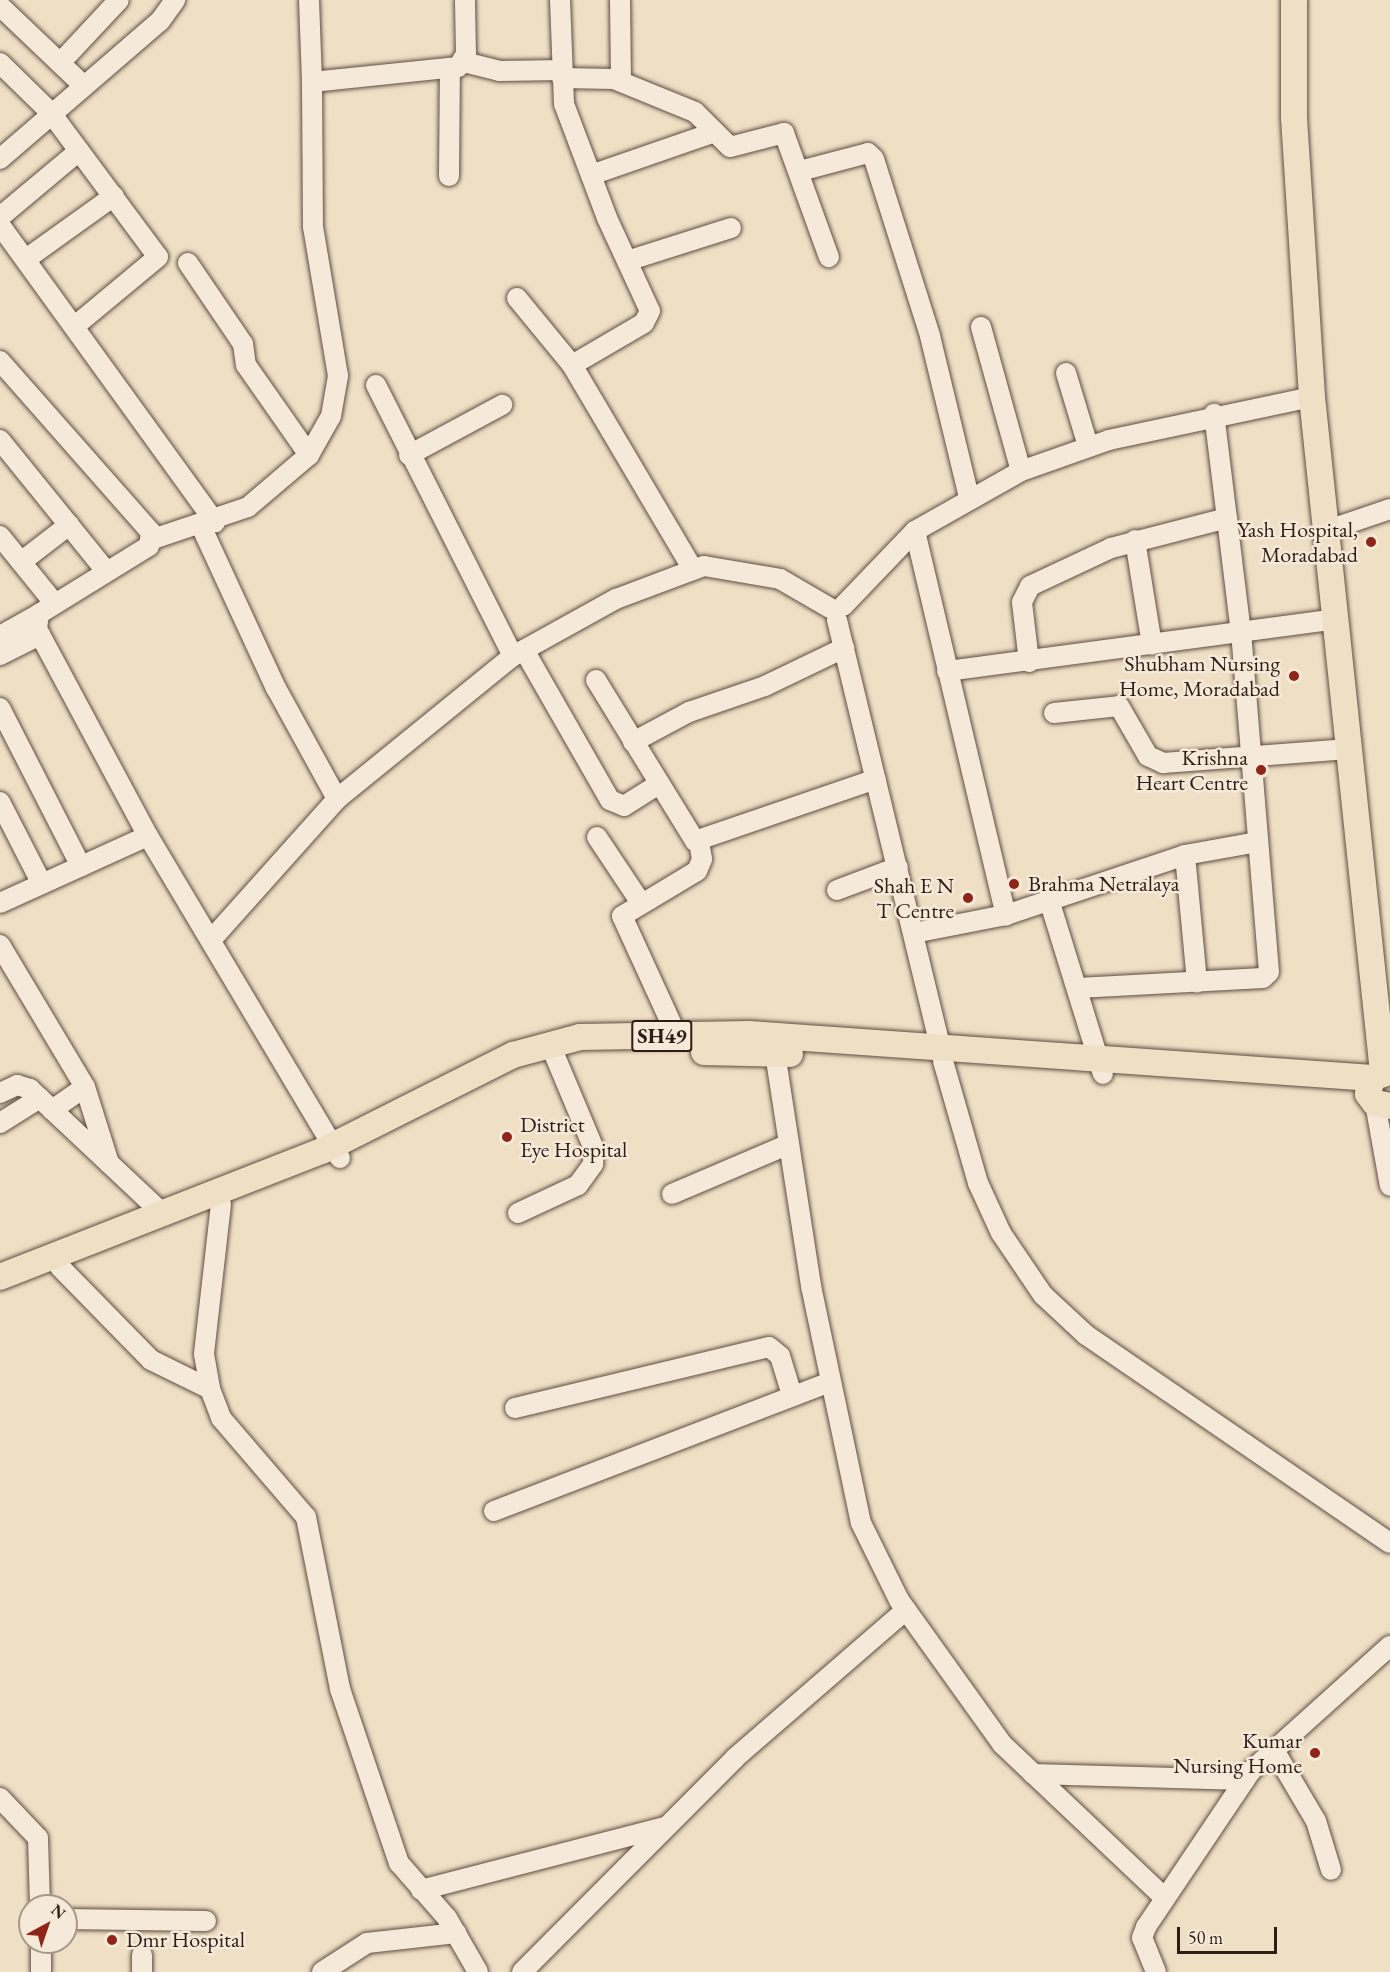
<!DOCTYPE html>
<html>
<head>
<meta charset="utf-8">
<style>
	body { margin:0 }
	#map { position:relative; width:1390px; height:1972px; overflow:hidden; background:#efdfc5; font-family:"EB Garamond",serif }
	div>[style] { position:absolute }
	.roads { filter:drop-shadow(0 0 2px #5e4d41) drop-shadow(0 0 2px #5e4d41) }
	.minor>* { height:20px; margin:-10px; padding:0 10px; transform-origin:10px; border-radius:10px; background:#f5ead9 }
	.major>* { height:26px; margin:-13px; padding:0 13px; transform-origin:13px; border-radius:13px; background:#efdfc5 }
	.dots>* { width:16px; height:16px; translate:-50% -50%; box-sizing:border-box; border:3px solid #f5ead9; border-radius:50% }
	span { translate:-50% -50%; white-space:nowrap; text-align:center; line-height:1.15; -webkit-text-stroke:5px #f5ead9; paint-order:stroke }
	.shield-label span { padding:2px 4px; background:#f5ead9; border:2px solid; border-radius:4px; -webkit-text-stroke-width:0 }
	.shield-label { font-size:21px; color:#2e1c15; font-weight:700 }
	.poi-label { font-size:22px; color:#2e1c15 }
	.right { translate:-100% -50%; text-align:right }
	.left { translate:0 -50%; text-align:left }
	.north { position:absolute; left:18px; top:1894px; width:60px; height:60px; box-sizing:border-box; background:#f5ead9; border:2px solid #a5988b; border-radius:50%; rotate:40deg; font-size:16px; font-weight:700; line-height:24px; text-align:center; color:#2e1c15 }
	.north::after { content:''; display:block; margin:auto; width:21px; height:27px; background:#8f2418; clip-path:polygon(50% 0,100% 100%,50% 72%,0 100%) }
	.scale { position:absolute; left:1177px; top:1927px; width:100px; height:27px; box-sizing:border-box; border:3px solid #2e1c15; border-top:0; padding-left:8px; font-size:18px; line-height:21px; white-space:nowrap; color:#2e1c15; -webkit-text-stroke:4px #f5ead9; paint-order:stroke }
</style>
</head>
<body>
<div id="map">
	<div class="roads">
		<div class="minor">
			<div style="left:309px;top:0;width:82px;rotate:87.9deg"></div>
			<div style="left:560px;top:0;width:104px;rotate:87.8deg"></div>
			<div style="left:564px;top:104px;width:122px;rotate:69.3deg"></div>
			<div style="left:607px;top:218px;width:102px;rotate:65.2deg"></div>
			<div style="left:650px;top:311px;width:13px;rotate:117deg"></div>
			<div style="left:644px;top:323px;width:83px;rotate:149.7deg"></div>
			<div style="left:620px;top:0;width:82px;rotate:89.3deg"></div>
			<div style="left:0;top:6px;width:116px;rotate:43.6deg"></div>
			<div style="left:464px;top:62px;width:36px;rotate:14deg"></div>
			<div style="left:499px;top:71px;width:63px;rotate:-0.9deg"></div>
			<div style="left:0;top:63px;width:71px;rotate:44.4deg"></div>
			<div style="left:51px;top:113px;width:179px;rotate:53.4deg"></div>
			<div style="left:158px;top:257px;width:107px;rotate:140.3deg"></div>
			<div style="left:60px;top:63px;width:86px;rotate:-46.9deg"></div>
			<div style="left:562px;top:78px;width:52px;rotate:1.1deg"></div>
			<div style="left:614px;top:79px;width:87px;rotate:22.2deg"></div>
			<div style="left:695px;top:112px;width:49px;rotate:45deg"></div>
			<div style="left:730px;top:147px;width:56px;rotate:-14.5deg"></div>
			<div style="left:784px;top:133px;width:132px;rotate:70.1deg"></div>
			<div style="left:0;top:159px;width:211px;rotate:-40.8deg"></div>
			<div style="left:160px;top:21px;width:26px;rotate:-54deg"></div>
			<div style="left:800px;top:171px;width:70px;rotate:-14.8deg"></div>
			<div style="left:868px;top:153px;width:8px;rotate:45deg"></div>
			<div style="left:874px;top:159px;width:186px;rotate:72.4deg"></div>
			<div style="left:930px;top:336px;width:166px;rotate:76.4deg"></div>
			<div style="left:591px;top:175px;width:131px;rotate:-19.1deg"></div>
			<div style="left:449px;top:176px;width:108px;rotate:-89.5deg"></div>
			<div style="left:0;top:217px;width:103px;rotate:-39.9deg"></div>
			<div style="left:0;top:225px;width:367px;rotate:54.1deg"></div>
			<div style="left:26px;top:259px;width:108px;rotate:-35.6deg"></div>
			<div style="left:627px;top:261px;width:109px;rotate:-17.6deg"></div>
			<div style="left:188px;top:263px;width:98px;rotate:55.8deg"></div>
			<div style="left:243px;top:344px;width:21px;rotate:82deg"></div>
			<div style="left:246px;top:365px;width:110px;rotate:55deg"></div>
			<div style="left:517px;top:298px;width:87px;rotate:50.6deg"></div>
			<div style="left:572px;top:365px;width:238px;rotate:59.4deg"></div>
			<div style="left:981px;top:327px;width:149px;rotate:74.5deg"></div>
			<div style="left:0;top:361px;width:228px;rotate:48.6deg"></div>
			<div style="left:151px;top:532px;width:14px;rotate:98deg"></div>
			<div style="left:149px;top:546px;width:129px;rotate:148.3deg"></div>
			<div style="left:39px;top:614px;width:15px;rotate:98deg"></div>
			<div style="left:37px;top:629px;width:235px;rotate:61.8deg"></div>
			<div style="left:148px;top:836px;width:375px;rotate:59.2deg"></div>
			<div style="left:1066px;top:373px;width:76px;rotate:73.2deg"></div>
			<div style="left:376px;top:385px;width:304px;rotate:63.2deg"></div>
			<div style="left:0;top:440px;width:169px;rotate:51deg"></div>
			<div style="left:409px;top:455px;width:106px;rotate:-28.3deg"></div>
			<div style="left:201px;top:526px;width:179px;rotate:65.2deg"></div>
			<div style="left:276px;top:688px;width:127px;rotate:61.2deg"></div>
			<div style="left:1340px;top:526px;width:53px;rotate:-18.8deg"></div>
			<div style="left:915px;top:531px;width:395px;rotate:76.7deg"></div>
			<div style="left:0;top:536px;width:87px;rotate:51deg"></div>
			<div style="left:153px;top:539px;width:100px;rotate:-18.6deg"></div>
			<div style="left:248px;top:507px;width:80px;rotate:-40.4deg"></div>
			<div style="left:309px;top:455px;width:45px;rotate:-60.6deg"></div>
			<div style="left:331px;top:416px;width:41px;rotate:-80.1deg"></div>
			<div style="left:338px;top:376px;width:151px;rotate:-99.5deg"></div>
			<div style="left:313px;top:227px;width:145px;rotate:-90.4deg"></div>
			<div style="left:312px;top:82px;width:147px;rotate:-5.9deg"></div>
			<div style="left:458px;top:67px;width:15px;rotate:-58deg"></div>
			<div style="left:466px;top:54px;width:54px;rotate:-91.1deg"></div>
			<div style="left:1135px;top:540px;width:106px;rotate:80.8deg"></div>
			<div style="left:21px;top:562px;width:61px;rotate:-37.6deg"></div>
			<div style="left:843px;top:606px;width:104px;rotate:-46.2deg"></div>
			<div style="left:915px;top:531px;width:122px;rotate:-29.5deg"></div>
			<div style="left:1021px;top:471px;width:93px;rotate:-19.4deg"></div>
			<div style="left:1109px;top:440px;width:208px;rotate:-12deg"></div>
			<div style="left:837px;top:620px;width:441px;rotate:76.4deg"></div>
			<div style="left:0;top:636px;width:45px;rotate:-29.4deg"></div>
			<div style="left:524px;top:650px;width:173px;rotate:60.2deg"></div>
			<div style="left:610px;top:800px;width:15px;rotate:23deg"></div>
			<div style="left:624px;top:806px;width:41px;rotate:-32.2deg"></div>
			<div style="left:0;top:655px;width:45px;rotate:-26.6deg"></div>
			<div style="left:1029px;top:662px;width:60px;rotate:-96.7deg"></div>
			<div style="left:1022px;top:602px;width:18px;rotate:-63deg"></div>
			<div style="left:1030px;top:586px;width:89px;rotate:-25.1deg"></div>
			<div style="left:1111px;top:548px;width:120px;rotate:-14.5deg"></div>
			<div style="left:947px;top:671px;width:391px;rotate:-7.6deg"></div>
			<div style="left:596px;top:680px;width:189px;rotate:58.4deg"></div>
			<div style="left:695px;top:841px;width:191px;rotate:-18.9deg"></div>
			<div style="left:0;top:708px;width:178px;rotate:62.9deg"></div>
			<div style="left:1054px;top:713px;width:65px;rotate:-6.1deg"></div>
			<div style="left:1119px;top:706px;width:58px;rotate:59.9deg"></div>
			<div style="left:1148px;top:756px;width:17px;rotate:25deg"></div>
			<div style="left:1163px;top:763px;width:186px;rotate:-4.3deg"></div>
			<div style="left:633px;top:742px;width:64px;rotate:-28.2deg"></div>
			<div style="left:689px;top:712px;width:80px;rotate:-18.9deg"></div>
			<div style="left:765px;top:686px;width:88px;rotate:-25.7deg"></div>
			<div style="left:0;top:802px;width:92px;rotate:62.9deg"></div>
			<div style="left:597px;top:837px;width:79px;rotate:56.3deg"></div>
			<div style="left:1185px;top:855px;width:128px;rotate:84.6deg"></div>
			<div style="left:837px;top:890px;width:65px;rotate:-20.7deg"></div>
			<div style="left:0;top:903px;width:162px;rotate:-24.4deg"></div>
			<div style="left:1050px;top:903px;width:179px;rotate:72.8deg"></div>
			<div style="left:914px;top:933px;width:94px;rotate:-11.1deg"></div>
			<div style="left:1006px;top:915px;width:189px;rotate:-18.5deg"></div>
			<div style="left:1185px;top:855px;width:73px;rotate:-10.2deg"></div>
			<div style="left:211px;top:940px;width:189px;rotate:-48.2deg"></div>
			<div style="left:337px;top:799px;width:227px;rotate:-39.1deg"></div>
			<div style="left:513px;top:656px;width:118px;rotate:-29deg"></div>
			<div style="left:616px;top:599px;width:94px;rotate:-20.6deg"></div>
			<div style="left:704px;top:566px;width:77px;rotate:9.7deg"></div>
			<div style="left:780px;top:579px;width:58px;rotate:30.1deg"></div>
			<div style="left:0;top:945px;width:165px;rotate:59.1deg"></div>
			<div style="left:85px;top:1087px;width:80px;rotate:72.5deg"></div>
			<div style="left:1078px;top:988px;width:185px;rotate:-3.1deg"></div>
			<div style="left:1263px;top:978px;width:8px;rotate:-45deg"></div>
			<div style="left:1269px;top:972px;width:340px;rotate:-94.7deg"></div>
			<div style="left:1241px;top:633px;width:221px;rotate:-97deg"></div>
			<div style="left:677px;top:1036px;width:132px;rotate:-114.6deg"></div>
			<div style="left:622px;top:916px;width:87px;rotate:-31deg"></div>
			<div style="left:697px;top:871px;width:13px;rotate:-67deg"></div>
			<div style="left:702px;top:859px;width:17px;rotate:-100deg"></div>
			<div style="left:775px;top:1053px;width:236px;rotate:81.2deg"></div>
			<div style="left:811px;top:1286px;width:242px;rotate:78.1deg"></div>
			<div style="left:861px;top:1523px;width:86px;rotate:63.7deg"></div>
			<div style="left:899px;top:1600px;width:177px;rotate:54.4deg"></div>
			<div style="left:1002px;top:1744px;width:224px;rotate:43.4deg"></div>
			<div style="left:943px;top:1061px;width:127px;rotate:74deg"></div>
			<div style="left:978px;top:1183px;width:55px;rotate:65.3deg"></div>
			<div style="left:1001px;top:1233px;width:75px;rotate:55.9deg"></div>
			<div style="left:1043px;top:1295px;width:59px;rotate:42.9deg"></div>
			<div style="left:1086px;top:1335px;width:368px;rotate:34.4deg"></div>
			<div style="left:0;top:1093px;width:19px;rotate:-25deg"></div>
			<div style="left:17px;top:1085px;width:14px;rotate:17deg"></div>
			<div style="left:30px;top:1089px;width:181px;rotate:43.2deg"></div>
			<div style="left:1375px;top:1103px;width:84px;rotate:79.8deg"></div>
			<div style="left:52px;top:1110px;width:40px;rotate:-34.9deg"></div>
			<div style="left:0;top:1123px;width:47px;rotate:-32deg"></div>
			<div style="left:672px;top:1194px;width:127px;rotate:-23.1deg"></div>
			<div style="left:221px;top:1204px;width:151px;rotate:96.5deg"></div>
			<div style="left:204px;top:1354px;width:36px;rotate:80deg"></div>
			<div style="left:210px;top:1389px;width:31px;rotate:69deg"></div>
			<div style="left:221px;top:1418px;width:130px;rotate:49.4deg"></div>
			<div style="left:306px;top:1517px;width:175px;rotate:78.8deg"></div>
			<div style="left:340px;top:1689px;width:184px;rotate:71.3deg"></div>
			<div style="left:399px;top:1863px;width:73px;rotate:48.9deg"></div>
			<div style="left:447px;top:1918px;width:62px;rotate:60.1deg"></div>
			<div style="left:518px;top:1213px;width:66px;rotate:-25deg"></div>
			<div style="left:578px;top:1185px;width:26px;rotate:-54deg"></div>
			<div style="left:593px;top:1164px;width:15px;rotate:-86deg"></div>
			<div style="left:594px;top:1149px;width:101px;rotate:-112.8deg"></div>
			<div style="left:60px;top:1267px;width:130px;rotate:45.6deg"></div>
			<div style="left:151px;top:1360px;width:66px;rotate:26.2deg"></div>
			<div style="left:515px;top:1408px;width:261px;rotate:-13.5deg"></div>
			<div style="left:769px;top:1347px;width:14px;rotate:39deg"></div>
			<div style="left:780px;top:1356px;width:41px;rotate:72.9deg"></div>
			<div style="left:494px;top:1511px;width:360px;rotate:-21deg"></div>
			<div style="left:1274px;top:1750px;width:82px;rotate:59.4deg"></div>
			<div style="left:1316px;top:1821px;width:51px;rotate:73deg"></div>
			<div style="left:1033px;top:1774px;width:212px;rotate:1.6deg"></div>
			<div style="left:0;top:1798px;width:55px;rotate:46.5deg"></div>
			<div style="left:38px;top:1838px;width:68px;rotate:88.3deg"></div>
			<div style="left:421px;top:1890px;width:252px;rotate:-14.5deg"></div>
			<div style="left:66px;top:1919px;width:140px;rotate:0.8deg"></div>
			<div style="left:41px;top:1942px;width:30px;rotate:90deg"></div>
			<div style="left:142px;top:1972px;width:17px;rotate:-90deg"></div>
			<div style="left:322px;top:1972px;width:54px;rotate:-32.8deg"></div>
			<div style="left:367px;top:1943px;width:90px;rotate:-6.4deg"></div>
			<div style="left:522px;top:1972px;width:302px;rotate:-45.1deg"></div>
			<div style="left:735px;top:1758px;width:226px;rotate:-40.9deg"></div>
			<div style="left:1156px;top:1972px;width:37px;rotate:-112deg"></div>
			<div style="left:1142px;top:1938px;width:12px;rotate:-70deg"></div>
			<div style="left:1146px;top:1927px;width:188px;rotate:-56.1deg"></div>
			<div style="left:1251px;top:1771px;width:187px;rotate:-42deg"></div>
		</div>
		<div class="major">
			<div style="left:1294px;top:0;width:118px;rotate:90deg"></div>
			<div style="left:1294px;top:118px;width:280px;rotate:86.3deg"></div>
			<div style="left:1312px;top:397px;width:679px;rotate:84deg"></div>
			<div style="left:704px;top:1052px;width:86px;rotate:1.3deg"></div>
			<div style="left:1387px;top:1073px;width:16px;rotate:162deg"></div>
			<div style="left:1372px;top:1078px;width:16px;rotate:104deg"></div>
			<div style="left:1368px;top:1094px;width:11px;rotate:52deg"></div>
			<div style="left:1375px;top:1103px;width:15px;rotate:11deg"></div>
			<div style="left:0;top:1277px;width:346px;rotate:-21.4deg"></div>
			<div style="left:322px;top:1151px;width:214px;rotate:-26.7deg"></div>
			<div style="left:513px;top:1055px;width:69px;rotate:-15deg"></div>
			<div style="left:580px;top:1037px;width:169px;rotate:-1deg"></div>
			<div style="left:749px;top:1034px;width:625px;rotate:4.04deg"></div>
		</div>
	</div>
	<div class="dots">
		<div style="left:1371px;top:542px;background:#8f2418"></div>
		<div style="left:1294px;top:676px;background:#8f2418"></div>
		<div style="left:1261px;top:770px;background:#8f2418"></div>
		<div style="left:1014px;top:884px;background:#8f2418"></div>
		<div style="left:968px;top:898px;background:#8f2418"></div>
		<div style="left:507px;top:1137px;background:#8f2418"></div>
		<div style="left:1315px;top:1753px;background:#8f2418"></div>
		<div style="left:112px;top:1940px;background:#8f2418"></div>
	</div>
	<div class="shield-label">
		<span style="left:662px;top:1036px">SH49</span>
	</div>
	<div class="poi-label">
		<span class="right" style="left:1358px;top:542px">Yash Hospital,<br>Moradabad</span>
		<span class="right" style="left:1280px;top:676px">Shubham Nursing<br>Home, Moradabad</span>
		<span class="right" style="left:1248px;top:770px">Krishna<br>Heart Centre</span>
		<span class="left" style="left:1028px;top:884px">Brahma Netralaya</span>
		<span class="right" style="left:954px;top:898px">Shah E N<br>T Centre</span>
		<span class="left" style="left:520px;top:1137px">District<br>Eye Hospital</span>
		<span class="right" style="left:1302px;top:1753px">Kumar<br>Nursing Home</span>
		<span class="left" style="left:126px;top:1940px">Dmr Hospital</span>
	</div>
	<div class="north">N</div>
	<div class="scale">50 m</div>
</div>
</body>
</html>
